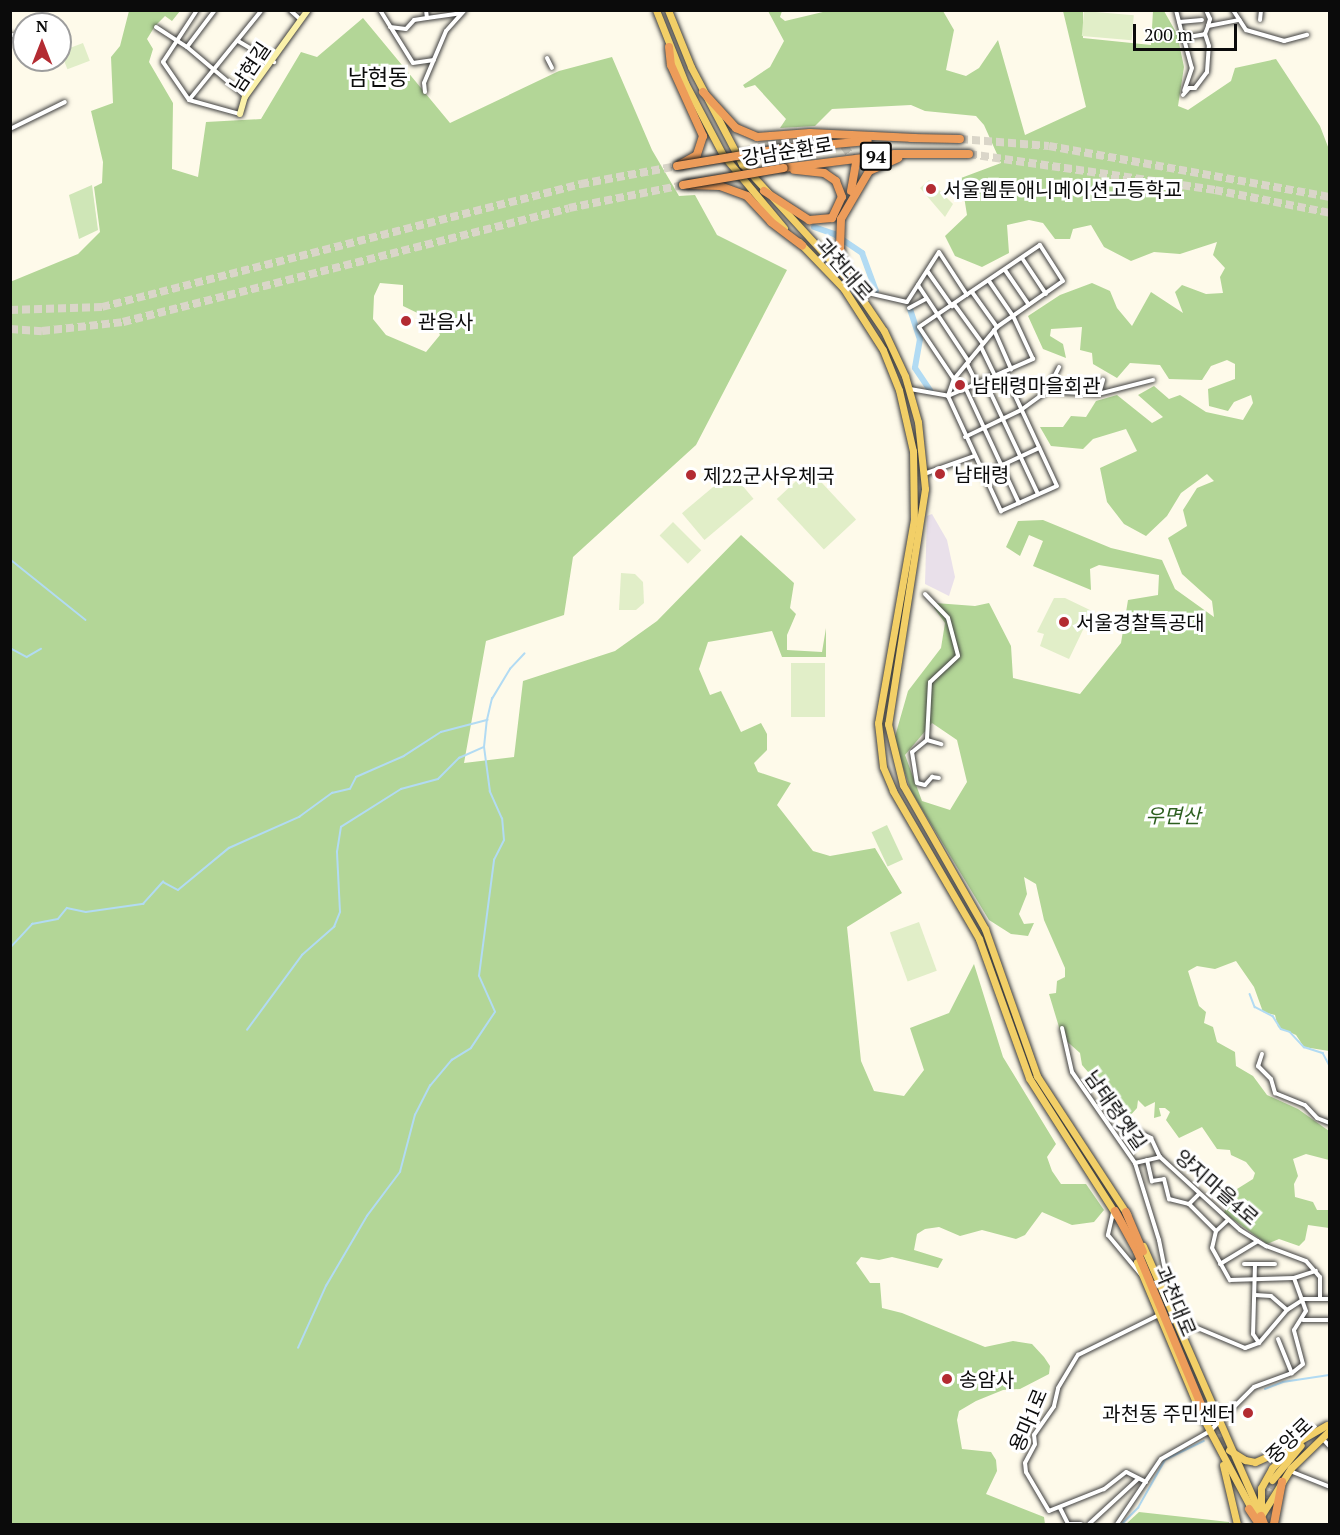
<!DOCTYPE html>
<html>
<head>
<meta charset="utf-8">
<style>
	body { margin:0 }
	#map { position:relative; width:1340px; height:1535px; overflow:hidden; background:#fefaea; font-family:"PT Serif","Noto Sans KR",serif }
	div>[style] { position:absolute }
	.industrial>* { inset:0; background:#e9e0ea }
	.green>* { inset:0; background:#cfe6b7; transform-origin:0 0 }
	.forest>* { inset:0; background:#b3d697 }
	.pitch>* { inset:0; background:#e1eec8; transform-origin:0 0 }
	.stream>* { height:1.5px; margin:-0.75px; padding:0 0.75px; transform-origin:0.75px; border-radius:0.75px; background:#b2dbf3 }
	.river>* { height:6px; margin:-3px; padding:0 3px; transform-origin:3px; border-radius:3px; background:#b2dbf3 }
	.secondary-tunnel>* { height:6px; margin-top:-3px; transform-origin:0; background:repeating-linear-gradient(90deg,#dad6c9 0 6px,transparent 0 9px) }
	.highway-tunnel>* { height:8px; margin-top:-4px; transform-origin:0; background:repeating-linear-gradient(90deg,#dad6c9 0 8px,transparent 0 12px) }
	.roads { filter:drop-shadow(0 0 2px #3e3e3e) drop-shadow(0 0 2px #3e3e3e) }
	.street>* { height:4px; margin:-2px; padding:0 2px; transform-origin:2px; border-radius:2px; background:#fff }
	.secondary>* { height:6px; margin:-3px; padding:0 3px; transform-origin:3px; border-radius:3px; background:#fbf1a9 }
	.primary>* { height:7px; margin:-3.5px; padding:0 3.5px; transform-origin:3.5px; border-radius:3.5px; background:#f2cf67 }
	.highway>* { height:8px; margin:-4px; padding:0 4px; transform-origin:4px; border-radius:4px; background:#ed9c5a }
	.bridges { filter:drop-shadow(0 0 2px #1c1c1c) drop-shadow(0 0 2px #1c1c1c) }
	.highway-bridge>* { height:8px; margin:-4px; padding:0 4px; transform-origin:4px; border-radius:4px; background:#ed9c5a }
	.dots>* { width:16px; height:16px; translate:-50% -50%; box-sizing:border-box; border:3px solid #fff; border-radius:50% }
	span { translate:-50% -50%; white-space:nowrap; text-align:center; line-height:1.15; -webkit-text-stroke:6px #fff; paint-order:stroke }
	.shield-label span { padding:2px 4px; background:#fff; border:2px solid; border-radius:4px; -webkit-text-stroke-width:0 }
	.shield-label { font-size:18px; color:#0b0b0b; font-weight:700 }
	.street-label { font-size:20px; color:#0b0b0b }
	.poi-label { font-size:20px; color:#0b0b0b }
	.left { translate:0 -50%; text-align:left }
	.right { translate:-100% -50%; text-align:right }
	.park-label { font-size:20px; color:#2d5f20; font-style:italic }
	.quarter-label { font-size:22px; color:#0b0b0b }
	.frame { position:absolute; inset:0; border:12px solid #0b0b0b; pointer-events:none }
	.north { position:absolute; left:12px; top:12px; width:60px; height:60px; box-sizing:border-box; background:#fff; border:2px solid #9d9d9d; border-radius:50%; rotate:0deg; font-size:16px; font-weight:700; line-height:24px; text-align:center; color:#0b0b0b }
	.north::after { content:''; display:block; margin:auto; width:21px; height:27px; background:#b32b32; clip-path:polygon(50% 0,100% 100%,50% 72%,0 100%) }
	.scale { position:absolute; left:1133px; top:24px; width:104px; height:27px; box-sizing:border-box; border:3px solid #0b0b0b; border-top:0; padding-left:8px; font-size:18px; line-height:21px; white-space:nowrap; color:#0b0b0b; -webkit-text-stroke:4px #fff; paint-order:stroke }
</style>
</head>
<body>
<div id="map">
	<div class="industrial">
		<div style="clip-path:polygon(932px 514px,947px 540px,955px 577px,949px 596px,925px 584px,927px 516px)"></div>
	</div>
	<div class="green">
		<div style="clip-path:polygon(92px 185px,98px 230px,79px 239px,69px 195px)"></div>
		<div style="left:887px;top:825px;width:38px;height:17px;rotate:65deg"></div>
	</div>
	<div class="forest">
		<div style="clip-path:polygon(evenodd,129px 11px,180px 11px,172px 21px,165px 16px,155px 26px,147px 39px,153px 49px,149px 62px,173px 103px,172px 169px,198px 177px,206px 122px,261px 119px,301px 52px,317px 57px,363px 18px,450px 123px,559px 71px,612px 57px,652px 150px,679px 196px,695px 195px,717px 235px,787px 270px,696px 445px,573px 557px,564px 615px,486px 641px,464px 763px,514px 757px,523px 681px,615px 651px,657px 621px,741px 535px,794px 583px,790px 608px,796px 614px,787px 635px,787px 650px,822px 652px,826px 628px,826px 657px,782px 657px,772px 631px,708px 642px,699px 669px,710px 695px,721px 691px,741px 732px,761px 723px,767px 734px,767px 750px,754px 763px,758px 772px,791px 783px,777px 805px,813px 851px,830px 856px,875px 848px,902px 893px,847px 927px,861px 1061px,874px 1091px,904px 1096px,924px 1070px,910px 1028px,949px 1013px,974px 964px,1003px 1057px,1056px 1144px,1047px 1157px,1052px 1171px,1061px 1184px,1086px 1184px,1104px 1210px,1094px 1222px,1072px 1225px,1042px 1212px,1025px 1235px,1016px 1239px,982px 1230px,960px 1236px,939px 1227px,925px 1229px,917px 1234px,914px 1250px,943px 1259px,938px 1268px,892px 1257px,879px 1260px,861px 1257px,856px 1263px,870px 1283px,880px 1283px,882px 1308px,902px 1313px,985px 1347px,1013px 1341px,1032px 1344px,1044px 1357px,1050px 1366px,1049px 1374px,1020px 1389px,1003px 1390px,976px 1401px,959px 1411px,957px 1420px,962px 1449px,991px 1452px,996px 1460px,997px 1471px,986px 1494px,1044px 1517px,1045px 1524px,11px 1524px,10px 282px,78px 254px,100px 232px,94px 187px,102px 183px,103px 162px,91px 111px,113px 103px,111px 57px,120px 46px,129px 11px,380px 283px,403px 285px,403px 306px,434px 321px,440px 335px,426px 352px,386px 335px,373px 319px,374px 296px,380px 283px)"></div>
		<div style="clip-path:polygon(evenodd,768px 11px,782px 11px,780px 17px,785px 21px,827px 11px,943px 11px,954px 30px,946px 70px,966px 76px,979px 68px,998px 40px,1025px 135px,1086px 107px,1063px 11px,1083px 11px,1083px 38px,1151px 45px,1153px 11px,1164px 11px,1177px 34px,1184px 67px,1178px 106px,1188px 110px,1231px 81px,1235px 68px,1276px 59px,1320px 126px,1330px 152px,1329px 1051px,1304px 1047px,1296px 1035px,1278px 1027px,1275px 1015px,1263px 1012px,1254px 987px,1236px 961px,1215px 969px,1197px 966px,1188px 971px,1199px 1006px,1206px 1012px,1204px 1023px,1213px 1027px,1217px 1042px,1235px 1052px,1236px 1066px,1253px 1076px,1267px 1095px,1298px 1109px,1329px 1131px,1329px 1160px,1306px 1154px,1293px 1159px,1298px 1176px,1294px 1184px,1295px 1197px,1313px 1202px,1317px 1210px,1329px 1210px,1329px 1228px,1308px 1225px,1305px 1240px,1299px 1246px,1279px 1239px,1267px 1244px,1224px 1213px,1229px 1194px,1253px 1179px,1255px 1173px,1246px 1162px,1231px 1155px,1230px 1150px,1217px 1149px,1202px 1127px,1179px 1138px,1166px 1120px,1170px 1112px,1165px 1108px,1159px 1108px,1161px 1116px,1154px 1118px,1155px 1102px,1145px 1107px,1138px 1100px,1137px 1108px,1128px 1118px,1124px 1117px,1112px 1102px,1111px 1091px,1101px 1087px,1082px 1065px,1080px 1053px,1062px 1037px,1049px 994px,1056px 993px,1057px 981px,1065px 977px,1065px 968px,1044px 920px,1036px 884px,1024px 877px,1027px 894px,1019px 914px,1024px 924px,1034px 923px,1028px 936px,1011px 934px,989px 920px,911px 791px,894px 740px,908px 691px,941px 648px,945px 623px,934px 608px,935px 603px,975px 606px,989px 603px,1011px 646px,1013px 678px,1080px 694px,1121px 643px,1128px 600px,1158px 595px,1159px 575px,1099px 565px,1090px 569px,1091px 590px,1033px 566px,1043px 541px,1029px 535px,1020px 556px,1006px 547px,1018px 521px,1043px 520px,1111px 548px,1162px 560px,1175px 589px,1214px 617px,1212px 601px,1182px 574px,1168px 538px,1187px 526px,1183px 510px,1197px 488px,1214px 481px,1207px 474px,1181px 493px,1167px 516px,1146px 536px,1124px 524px,1107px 502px,1100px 468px,1137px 451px,1126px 429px,1093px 439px,1083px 449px,1051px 446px,1040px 427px,1063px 427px,1071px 416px,1086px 417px,1096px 401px,1117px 395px,1152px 423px,1163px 417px,1138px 395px,1154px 386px,1169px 399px,1180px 395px,1206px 412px,1243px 420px,1253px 403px,1251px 395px,1234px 402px,1228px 411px,1209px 406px,1208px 389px,1235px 379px,1235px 364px,1227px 360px,1211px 366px,1202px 380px,1169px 379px,1160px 365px,1130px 363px,1117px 378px,1093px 364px,1092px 353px,1080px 350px,1082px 327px,1051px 329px,1050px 336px,1063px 344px,1066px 358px,1043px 349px,1028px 316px,1060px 295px,1092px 283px,1110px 291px,1117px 308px,1132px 326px,1151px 292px,1183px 313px,1175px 292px,1182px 285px,1206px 294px,1223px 293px,1220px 277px,1225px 268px,1213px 255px,1217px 242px,1180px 254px,1154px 252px,1131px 261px,1104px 247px,1091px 225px,1073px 229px,1070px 239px,1055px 239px,1043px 223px,1029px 220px,1007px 225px,1009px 253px,982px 267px,955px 256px,945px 236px,967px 215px,961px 178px,1001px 163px,984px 125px,976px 116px,925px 111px,911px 105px,832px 109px,815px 126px,780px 128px,786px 119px,755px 85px,745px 88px,743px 85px,770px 67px,784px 41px,768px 11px,932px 723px,957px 740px,967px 782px,950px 810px,922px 801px,905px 755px,932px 723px)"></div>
		<div style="clip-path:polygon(1139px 1512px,1229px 1522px,1229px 1524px,1126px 1524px)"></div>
	</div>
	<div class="pitch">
		<div style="left:1084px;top:11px;width:50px;height:25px;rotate:5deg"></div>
		<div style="left:83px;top:43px;width:19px;height:24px;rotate:69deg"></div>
		<div style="clip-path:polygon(929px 180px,953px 204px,945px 217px,920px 188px)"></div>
		<div style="left:809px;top:469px;width:69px;height:44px;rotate:47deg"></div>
		<div style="left:731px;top:472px;width:35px;height:64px;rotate:50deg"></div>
		<div style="left:673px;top:522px;width:40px;height:19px;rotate:45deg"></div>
		<div style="clip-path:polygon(621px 573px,635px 574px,643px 582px,644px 603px,636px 610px,619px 610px)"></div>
		<div style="clip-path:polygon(1054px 598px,1065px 598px,1092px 611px,1069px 659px,1040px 646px,1044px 634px,1037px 632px)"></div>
		<div style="left:791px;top:663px;width:34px;height:54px"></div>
		<div style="left:919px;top:922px;width:52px;height:31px;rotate:70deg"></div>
	</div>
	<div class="stream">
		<div style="left:10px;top:559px;width:97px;rotate:38.8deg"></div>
		<div style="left:10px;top:648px;width:19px;rotate:28deg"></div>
		<div style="left:27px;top:657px;width:16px;rotate:-30deg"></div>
		<div style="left:10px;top:948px;width:33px;rotate:-47deg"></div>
		<div style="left:32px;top:924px;width:26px;rotate:-11deg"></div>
		<div style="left:58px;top:919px;width:14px;rotate:-51deg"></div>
		<div style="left:67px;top:908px;width:19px;rotate:12deg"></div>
		<div style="left:86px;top:912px;width:58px;rotate:-8deg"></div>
		<div style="left:143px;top:904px;width:30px;rotate:-48deg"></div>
		<div style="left:163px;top:882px;width:17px;rotate:28deg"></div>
		<div style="left:178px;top:890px;width:66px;rotate:-39.5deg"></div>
		<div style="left:229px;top:848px;width:77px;rotate:-23.9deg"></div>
		<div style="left:299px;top:817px;width:41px;rotate:-36deg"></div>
		<div style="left:332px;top:793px;width:18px;rotate:-13deg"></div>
		<div style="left:350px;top:789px;width:13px;rotate:-63deg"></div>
		<div style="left:356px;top:777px;width:52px;rotate:-23.6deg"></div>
		<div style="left:404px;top:756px;width:44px;rotate:-33deg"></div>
		<div style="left:441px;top:732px;width:48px;rotate:-14.6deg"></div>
		<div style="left:487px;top:720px;width:22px;rotate:-77deg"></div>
		<div style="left:492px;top:699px;width:35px;rotate:-59deg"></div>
		<div style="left:510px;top:669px;width:21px;rotate:-47deg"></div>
		<div style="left:1250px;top:994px;width:14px;rotate:69deg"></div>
		<div style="left:1255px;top:1007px;width:20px;rotate:27deg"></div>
		<div style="left:1273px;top:1016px;width:15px;rotate:58deg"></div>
		<div style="left:1281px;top:1029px;width:9px;rotate:18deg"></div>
		<div style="left:1290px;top:1032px;width:21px;rotate:47deg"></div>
		<div style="left:1304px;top:1047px;width:20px;rotate:18deg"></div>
		<div style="left:1323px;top:1053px;width:15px;rotate:62deg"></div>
		<div style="left:247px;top:1030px;width:93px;rotate:-53.7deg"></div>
		<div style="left:302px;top:955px;width:43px;rotate:-41.2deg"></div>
		<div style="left:334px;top:927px;width:16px;rotate:-68deg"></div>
		<div style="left:340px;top:912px;width:60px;rotate:-92.9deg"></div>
		<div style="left:337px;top:852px;width:25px;rotate:-81deg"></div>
		<div style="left:341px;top:827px;width:71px;rotate:-32.3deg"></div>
		<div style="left:401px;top:789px;width:38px;rotate:-15deg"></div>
		<div style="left:438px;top:779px;width:30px;rotate:-45deg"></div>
		<div style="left:459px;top:758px;width:27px;rotate:-24deg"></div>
		<div style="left:298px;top:1348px;width:68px;rotate:-65.7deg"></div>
		<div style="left:326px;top:1286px;width:81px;rotate:-59.6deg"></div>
		<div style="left:367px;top:1216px;width:55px;rotate:-53.1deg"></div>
		<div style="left:400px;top:1172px;width:59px;rotate:-75.3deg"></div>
		<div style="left:415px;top:1115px;width:33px;rotate:-63deg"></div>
		<div style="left:430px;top:1086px;width:34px;rotate:-50deg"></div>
		<div style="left:452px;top:1060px;width:22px;rotate:-32deg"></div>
		<div style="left:471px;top:1048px;width:43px;rotate:-56.3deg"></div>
		<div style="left:495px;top:1012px;width:39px;rotate:-114deg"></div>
		<div style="left:479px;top:976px;width:117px;rotate:-82.6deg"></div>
		<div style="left:494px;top:860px;width:22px;rotate:-63deg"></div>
		<div style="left:504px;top:840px;width:21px;rotate:-95deg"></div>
		<div style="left:502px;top:819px;width:30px;rotate:-114deg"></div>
		<div style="left:490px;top:792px;width:45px;rotate:-97.6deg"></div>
		<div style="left:484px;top:747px;width:27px;rotate:-84deg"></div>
		<div style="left:1265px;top:1389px;width:19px;rotate:-21deg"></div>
		<div style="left:1283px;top:1382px;width:48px;rotate:-8.5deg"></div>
		<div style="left:1122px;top:1524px;width:23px;rotate:-45deg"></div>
		<div style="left:1138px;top:1508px;width:55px;rotate:-60.6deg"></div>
		<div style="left:1165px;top:1460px;width:43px;rotate:-26deg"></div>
	</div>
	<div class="river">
		<div style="left:814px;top:227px;width:21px;rotate:19deg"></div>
		<div style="left:834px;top:234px;width:34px;rotate:34deg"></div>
		<div style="left:862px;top:253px;width:40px;rotate:69.8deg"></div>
		<div style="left:910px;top:309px;width:32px;rotate:72deg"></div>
		<div style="left:920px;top:339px;width:29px;rotate:100deg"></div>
		<div style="left:915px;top:368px;width:27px;rotate:56deg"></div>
	</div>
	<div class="secondary-tunnel">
		<div style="left:1263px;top:1505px;width:27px;rotate:-70deg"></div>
	</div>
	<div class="highway-tunnel">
		<div style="left:819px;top:138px;width:26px;rotate:18deg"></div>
		<div style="left:844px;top:146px;width:21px;rotate:55deg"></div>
		<div style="left:960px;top:139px;width:89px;rotate:4.5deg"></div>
		<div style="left:1049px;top:146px;width:286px;rotate:10.3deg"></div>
		<div style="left:969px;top:154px;width:249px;rotate:8.3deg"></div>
		<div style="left:1215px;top:190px;width:117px;rotate:11.3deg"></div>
		<div style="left:10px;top:310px;width:92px;rotate:-1.9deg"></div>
		<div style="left:102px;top:307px;width:495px;rotate:-14.4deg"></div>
		<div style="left:581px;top:184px;width:98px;rotate:-10.6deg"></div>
		<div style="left:10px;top:329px;width:32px;rotate:4deg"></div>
		<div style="left:42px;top:331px;width:81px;rotate:-6.3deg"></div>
		<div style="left:123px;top:322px;width:460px;rotate:-14.3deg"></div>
		<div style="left:569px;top:208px;width:116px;rotate:-11.4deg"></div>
		<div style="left:1205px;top:1405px;width:102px;rotate:64.9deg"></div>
	</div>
	<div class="roads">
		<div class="street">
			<div style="left:197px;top:10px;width:62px;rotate:123.2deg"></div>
			<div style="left:163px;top:62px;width:46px;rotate:55.6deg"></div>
			<div style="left:189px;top:100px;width:53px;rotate:15.4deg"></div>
			<div style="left:290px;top:10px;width:13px;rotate:42deg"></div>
			<div style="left:380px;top:10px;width:62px;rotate:58.1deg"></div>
			<div style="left:413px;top:63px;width:21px;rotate:-8deg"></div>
			<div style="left:426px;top:10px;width:8px;rotate:83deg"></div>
			<div style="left:427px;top:18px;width:34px;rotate:-8deg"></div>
			<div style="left:1176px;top:10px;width:29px;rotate:76deg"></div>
			<div style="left:1183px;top:38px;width:22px;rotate:-10deg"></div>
			<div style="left:1205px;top:34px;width:9px;rotate:-69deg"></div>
			<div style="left:1208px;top:26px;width:32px;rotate:-11deg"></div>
			<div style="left:1206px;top:10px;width:10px;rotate:66deg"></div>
			<div style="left:1210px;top:19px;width:7px;rotate:106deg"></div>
			<div style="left:1233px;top:10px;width:24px;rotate:57deg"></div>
			<div style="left:1246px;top:30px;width:40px;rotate:16deg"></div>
			<div style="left:1284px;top:41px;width:24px;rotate:-15deg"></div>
			<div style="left:1260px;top:20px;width:10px;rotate:-84deg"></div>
			<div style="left:1179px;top:22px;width:23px;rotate:-5deg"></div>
			<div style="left:156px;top:27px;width:37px;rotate:33deg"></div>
			<div style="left:187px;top:47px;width:76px;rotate:40.2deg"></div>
			<div style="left:390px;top:27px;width:16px;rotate:7deg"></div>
			<div style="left:406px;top:29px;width:12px;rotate:-48deg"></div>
			<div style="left:414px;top:20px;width:13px;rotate:-9deg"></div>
			<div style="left:13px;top:35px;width:14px;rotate:39deg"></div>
			<div style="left:1184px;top:39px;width:30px;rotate:75deg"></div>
			<div style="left:1192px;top:68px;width:24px;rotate:109deg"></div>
			<div style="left:238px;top:41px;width:42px;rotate:30.3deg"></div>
			<div style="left:187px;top:47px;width:46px;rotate:-52.9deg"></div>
			<div style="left:547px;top:58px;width:11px;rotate:63deg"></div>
			<div style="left:425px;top:92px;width:9px;rotate:-96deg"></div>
			<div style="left:424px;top:83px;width:56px;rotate:-67.1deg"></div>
			<div style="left:446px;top:31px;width:28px;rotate:-48deg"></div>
			<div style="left:1183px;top:95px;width:9px;rotate:-49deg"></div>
			<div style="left:1189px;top:88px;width:6px"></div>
			<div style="left:1195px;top:88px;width:20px;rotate:-53deg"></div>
			<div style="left:1207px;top:72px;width:26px;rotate:-86deg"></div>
			<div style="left:1209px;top:46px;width:13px;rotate:-108deg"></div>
			<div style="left:189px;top:100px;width:116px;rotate:-51deg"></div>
			<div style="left:10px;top:129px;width:61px;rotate:-26.1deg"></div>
			<div style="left:1022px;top:258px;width:43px;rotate:56.3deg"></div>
			<div style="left:1005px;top:270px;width:42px;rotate:55.6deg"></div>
			<div style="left:928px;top:272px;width:42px;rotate:54.8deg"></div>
			<div style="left:989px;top:281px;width:42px;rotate:55.6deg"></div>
			<div style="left:918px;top:285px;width:92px;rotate:56.5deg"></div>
			<div style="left:859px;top:291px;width:49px;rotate:12.9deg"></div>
			<div style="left:907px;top:302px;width:59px;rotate:-57.4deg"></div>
			<div style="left:939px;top:252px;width:51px;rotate:56.9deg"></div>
			<div style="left:972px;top:292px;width:43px;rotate:54.5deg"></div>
			<div style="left:954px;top:304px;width:49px;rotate:54.1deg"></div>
			<div style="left:909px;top:308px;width:19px;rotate:-28deg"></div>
			<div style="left:994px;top:330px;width:43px;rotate:66.4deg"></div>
			<div style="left:981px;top:347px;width:32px;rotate:64deg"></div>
			<div style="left:967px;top:364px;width:22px;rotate:63deg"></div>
			<div style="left:985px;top:381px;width:125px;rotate:64.9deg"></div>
			<div style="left:910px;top:389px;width:39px;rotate:10deg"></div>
			<div style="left:948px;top:396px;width:93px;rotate:-23.5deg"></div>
			<div style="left:1033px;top:359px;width:47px;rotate:-114.9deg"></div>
			<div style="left:966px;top:389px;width:126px;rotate:65.1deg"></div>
			<div style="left:1011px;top:390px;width:17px;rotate:-25deg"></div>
			<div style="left:1047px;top:391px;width:27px;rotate:-63deg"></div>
			<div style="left:1099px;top:394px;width:15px;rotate:-74deg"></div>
			<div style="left:948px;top:396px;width:18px;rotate:-71deg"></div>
			<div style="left:954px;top:379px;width:67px;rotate:-50.4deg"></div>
			<div style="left:997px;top:327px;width:80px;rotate:-34.9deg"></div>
			<div style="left:1063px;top:281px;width:43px;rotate:-122.6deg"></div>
			<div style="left:1040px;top:245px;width:146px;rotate:145.9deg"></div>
			<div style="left:919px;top:327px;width:63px;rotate:56.1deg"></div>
			<div style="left:948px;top:396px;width:127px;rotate:65.3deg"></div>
			<div style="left:1001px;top:511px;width:61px;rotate:-24.1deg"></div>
			<div style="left:1057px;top:486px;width:126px;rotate:-114.9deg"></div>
			<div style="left:965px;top:437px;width:62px;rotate:-25.7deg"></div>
			<div style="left:1021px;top:410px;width:32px;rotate:-36deg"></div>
			<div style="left:1047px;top:391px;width:51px;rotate:3.4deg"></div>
			<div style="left:1098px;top:394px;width:57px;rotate:-14.3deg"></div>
			<div style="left:924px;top:474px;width:53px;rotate:-19.8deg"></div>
			<div style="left:983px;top:474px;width:62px;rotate:-24.9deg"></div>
			<div style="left:925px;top:594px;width:33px;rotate:46deg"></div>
			<div style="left:948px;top:618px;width:39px;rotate:75deg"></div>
			<div style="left:958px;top:656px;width:38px;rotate:137deg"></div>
			<div style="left:930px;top:682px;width:58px;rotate:93deg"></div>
			<div style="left:927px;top:740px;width:19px;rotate:141deg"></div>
			<div style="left:912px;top:752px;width:31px;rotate:81deg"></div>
			<div style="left:917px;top:783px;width:8px;rotate:14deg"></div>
			<div style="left:925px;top:785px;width:11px;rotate:-49deg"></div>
			<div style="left:932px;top:777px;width:7px;rotate:8deg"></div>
			<div style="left:927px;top:740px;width:15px;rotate:16deg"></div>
			<div style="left:1062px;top:1028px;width:45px;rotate:77.2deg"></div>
			<div style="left:1072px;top:1072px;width:111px;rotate:55.3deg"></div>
			<div style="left:1135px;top:1163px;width:81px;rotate:72.7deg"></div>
			<div style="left:1159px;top:1240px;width:71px;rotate:78.7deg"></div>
			<div style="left:1262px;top:1054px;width:13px;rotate:108deg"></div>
			<div style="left:1258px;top:1066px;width:18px;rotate:45deg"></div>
			<div style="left:1271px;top:1079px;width:15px;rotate:74deg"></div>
			<div style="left:1275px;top:1093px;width:32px;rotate:22deg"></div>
			<div style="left:1305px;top:1105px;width:18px;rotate:47deg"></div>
			<div style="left:1317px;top:1118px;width:14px;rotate:21deg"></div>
			<div style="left:1136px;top:1131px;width:17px;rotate:25deg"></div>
			<div style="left:1151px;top:1138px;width:21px;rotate:65deg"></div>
			<div style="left:1147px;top:1160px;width:22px;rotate:77deg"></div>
			<div style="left:1152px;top:1181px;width:12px;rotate:-9deg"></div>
			<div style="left:1164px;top:1179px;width:21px;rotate:76deg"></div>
			<div style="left:1169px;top:1199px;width:21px;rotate:14deg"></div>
			<div style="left:1189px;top:1204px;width:14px;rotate:-45deg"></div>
			<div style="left:1135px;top:1163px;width:26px;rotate:-13deg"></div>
			<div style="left:1160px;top:1157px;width:108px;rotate:42.4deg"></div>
			<div style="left:1240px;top:1230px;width:31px;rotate:32deg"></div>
			<div style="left:1266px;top:1246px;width:43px;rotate:20.6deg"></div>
			<div style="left:1306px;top:1261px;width:21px;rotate:49deg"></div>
			<div style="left:1320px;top:1277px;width:20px;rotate:90deg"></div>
			<div style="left:1189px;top:1204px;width:38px;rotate:45deg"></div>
			<div style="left:1113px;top:1213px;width:23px;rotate:103deg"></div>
			<div style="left:1108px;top:1235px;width:55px;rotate:50.2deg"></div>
			<div style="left:1228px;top:1220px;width:16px;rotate:137deg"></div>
			<div style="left:1216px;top:1231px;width:17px;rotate:103deg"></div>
			<div style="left:1212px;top:1248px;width:37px;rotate:61deg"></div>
			<div style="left:1230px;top:1280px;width:64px;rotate:-1.8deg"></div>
			<div style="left:1294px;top:1278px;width:23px;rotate:-18deg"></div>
			<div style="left:1220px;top:1264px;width:44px;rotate:-31.2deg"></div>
			<div style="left:1244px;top:1264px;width:31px"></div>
			<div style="left:1255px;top:1264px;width:70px;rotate:91.6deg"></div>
			<div style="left:1253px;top:1334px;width:11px;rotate:56deg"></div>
			<div style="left:1255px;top:1295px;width:16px;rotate:4deg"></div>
			<div style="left:1271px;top:1296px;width:21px;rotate:41deg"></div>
			<div style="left:1303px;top:1320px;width:27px"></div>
			<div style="left:1178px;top:1324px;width:10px"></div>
			<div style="left:1188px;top:1324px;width:62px;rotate:22.8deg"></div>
			<div style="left:1245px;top:1348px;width:15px;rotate:-20deg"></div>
			<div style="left:1259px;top:1343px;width:43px;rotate:-49.7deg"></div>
			<div style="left:1287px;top:1310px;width:20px;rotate:-33deg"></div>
			<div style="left:1304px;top:1299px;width:26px"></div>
			<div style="left:1278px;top:1339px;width:37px;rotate:68deg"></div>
			<div style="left:1322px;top:1438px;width:12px;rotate:48deg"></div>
			<div style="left:1290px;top:1471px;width:43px;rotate:21.8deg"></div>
			<div style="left:1146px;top:1482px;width:22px;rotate:-153deg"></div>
			<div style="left:1126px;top:1472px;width:28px;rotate:142deg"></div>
			<div style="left:1104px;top:1489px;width:59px;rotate:158.2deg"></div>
			<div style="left:1049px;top:1511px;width:45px;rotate:-120.5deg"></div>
			<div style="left:1026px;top:1472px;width:9px;rotate:-96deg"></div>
			<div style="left:1025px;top:1463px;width:21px;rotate:-62deg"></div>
			<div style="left:1035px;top:1444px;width:9px;rotate:-96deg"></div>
			<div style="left:1034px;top:1435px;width:35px;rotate:-55deg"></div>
			<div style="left:1054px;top:1406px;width:18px;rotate:-77deg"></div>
			<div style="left:1058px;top:1388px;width:39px;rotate:-59deg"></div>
			<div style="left:1078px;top:1355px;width:88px;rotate:-26.3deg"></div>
			<div style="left:1060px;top:1508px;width:18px;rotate:63deg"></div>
			<div style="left:1068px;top:1524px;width:13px"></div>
			<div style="left:1089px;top:1524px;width:67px;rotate:-42.6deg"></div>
			<div style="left:1117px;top:1524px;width:78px;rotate:-55.9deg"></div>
			<div style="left:1161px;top:1459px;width:56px;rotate:-29.7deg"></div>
			<div style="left:1210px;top:1431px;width:62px;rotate:-45deg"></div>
			<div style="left:1254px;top:1387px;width:40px;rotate:-20.2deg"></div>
			<div style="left:1292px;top:1373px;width:14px;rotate:-39deg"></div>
			<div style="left:1303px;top:1364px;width:35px;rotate:-105deg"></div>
			<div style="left:1294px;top:1330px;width:22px;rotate:-58deg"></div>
			<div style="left:1306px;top:1311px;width:35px;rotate:-110deg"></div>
		</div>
		<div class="secondary">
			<div style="left:240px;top:114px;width:18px;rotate:-74deg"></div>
			<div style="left:245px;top:97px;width:107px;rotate:-54.1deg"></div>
		</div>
		<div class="primary">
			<div style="left:656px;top:10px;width:79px;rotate:68.3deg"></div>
			<div style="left:685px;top:83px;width:81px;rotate:62.2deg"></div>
			<div style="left:723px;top:155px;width:95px;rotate:50.1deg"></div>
			<div style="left:668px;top:10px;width:61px;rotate:68deg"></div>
			<div style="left:691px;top:67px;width:110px;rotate:62.3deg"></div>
			<div style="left:742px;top:164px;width:163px;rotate:47.5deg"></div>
			<div style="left:852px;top:284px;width:57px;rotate:55.8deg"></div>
			<div style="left:884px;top:331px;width:50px;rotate:65deg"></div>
			<div style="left:905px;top:376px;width:48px;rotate:74.2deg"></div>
			<div style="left:918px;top:422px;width:67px;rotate:84deg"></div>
			<div style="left:925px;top:489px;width:238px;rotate:98.9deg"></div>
			<div style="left:888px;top:724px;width:63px;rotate:76.2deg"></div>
			<div style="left:903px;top:785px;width:166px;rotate:60.3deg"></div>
			<div style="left:985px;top:929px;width:156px;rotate:70.5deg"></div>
			<div style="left:1037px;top:1076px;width:165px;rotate:56.9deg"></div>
			<div style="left:799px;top:242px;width:65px;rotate:46.2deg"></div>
			<div style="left:844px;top:289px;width:72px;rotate:57.4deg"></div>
			<div style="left:883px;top:350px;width:43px;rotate:68.2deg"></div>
			<div style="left:899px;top:390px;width:63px;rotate:77.1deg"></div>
			<div style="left:913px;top:451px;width:68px;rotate:89.2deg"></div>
			<div style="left:914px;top:519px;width:207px;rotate:100deg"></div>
			<div style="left:878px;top:723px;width:44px;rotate:83.5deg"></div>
			<div style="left:883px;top:767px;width:26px;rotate:67deg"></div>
			<div style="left:893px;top:791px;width:171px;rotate:59.8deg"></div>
			<div style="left:979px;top:939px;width:148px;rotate:70.2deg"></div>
			<div style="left:1029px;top:1078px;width:164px;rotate:57.5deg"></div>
			<div style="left:1143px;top:1246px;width:295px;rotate:66.4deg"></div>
			<div style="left:1137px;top:1262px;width:165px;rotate:67.2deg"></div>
			<div style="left:1201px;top:1414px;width:111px;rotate:62deg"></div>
			<div style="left:1229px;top:1450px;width:19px;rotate:32deg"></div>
			<div style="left:1245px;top:1460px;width:10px;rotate:11deg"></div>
			<div style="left:1255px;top:1462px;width:34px;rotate:-24deg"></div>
			<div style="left:1223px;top:1465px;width:61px;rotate:76.7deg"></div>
			<div style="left:1272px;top:1480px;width:45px;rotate:-50.4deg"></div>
			<div style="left:1261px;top:1511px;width:23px;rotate:-90deg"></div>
			<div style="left:1261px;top:1488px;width:23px;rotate:-61deg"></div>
			<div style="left:1272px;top:1468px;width:38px;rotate:-45deg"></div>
			<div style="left:1299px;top:1441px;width:32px;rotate:-30deg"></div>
			<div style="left:1261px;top:1516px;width:57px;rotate:-58deg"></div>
			<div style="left:1291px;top:1468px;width:52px;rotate:-44.2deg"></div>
		</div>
		<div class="highway">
			<div style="left:669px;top:47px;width:18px;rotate:84deg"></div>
			<div style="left:671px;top:65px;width:78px;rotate:65.7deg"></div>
			<div style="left:703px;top:136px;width:20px;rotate:108deg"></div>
			<div style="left:697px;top:155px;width:18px;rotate:151deg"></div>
			<div style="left:703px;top:92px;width:49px;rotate:47.5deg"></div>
			<div style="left:736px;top:128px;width:23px;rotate:23deg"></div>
			<div style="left:757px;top:137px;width:53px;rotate:-4.3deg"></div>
			<div style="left:810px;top:133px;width:105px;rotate:2.7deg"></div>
			<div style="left:911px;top:138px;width:49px;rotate:1.2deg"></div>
			<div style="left:779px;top:149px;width:89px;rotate:-5.1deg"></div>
			<div style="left:784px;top:168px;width:112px;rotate:-7.2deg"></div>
			<div style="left:895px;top:154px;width:74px"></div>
			<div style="left:689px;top:185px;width:31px;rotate:2deg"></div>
			<div style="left:720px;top:186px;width:29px;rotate:20deg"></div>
			<div style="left:747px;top:196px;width:35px;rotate:47deg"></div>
			<div style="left:771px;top:222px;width:39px;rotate:37deg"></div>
			<div style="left:764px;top:191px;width:54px;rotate:32.8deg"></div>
			<div style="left:809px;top:220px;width:23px;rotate:-5deg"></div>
			<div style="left:832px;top:218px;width:23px;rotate:-65deg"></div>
			<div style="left:842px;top:197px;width:17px;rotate:-111deg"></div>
			<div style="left:836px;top:181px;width:14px;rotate:-146deg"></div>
			<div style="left:824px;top:173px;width:30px;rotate:-174deg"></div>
			<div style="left:851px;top:191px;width:28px;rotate:-80deg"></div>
			<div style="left:847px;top:279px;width:32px;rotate:-103deg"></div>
			<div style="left:840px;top:248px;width:29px;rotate:-88deg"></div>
			<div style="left:841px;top:219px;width:56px;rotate:-59.7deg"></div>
			<div style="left:869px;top:171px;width:32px;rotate:-24deg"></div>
			<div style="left:1115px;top:1211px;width:46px;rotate:61.2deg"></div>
			<div style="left:1137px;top:1251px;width:169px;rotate:67.4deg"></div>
			<div style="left:1126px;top:1212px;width:43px;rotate:67deg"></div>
			<div style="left:1249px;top:1509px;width:18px;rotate:56deg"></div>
			<div style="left:1261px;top:1516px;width:9px;rotate:69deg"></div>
			<div style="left:1274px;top:1524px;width:43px;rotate:-79.2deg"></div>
		</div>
	</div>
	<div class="bridges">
		<div class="highway-bridge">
			<div style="left:677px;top:166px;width:103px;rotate:-9.5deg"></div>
			<div style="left:683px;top:185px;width:102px;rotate:-9.6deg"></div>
		</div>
	</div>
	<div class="dots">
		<div style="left:931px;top:189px;background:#b32b32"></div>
		<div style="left:406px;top:321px;background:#b32b32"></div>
		<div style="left:960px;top:385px;background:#b32b32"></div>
		<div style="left:940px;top:474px;background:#b32b32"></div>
		<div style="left:691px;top:475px;background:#b32b32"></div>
		<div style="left:1064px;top:622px;background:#b32b32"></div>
		<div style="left:947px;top:1379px;background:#b32b32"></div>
		<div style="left:1248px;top:1413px;background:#b32b32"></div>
	</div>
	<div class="shield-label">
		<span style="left:876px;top:156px">94</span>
	</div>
	<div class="street-label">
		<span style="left:250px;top:67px;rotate:-56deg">남현길</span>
		<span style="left:787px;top:151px;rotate:-9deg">강남순환로</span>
		<span style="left:845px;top:269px;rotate:49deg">과천대로</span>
		<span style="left:1116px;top:1110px;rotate:55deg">남태령옛길</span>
		<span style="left:1217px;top:1187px;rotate:41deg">양지마을4로</span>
		<span style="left:1176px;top:1301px;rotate:67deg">과천대로</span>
		<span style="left:1028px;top:1420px;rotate:-67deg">용마1로</span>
		<span style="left:1289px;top:1440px;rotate:-44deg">중앙로</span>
	</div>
	<div class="poi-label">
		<span class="left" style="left:943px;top:189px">서울웹툰애니메이션고등학교</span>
		<span class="left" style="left:418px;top:321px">관음사</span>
		<span class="left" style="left:972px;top:385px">남태령마을회관</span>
		<span class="left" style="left:954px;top:474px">남태령</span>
		<span class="left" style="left:703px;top:475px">제22군사우체국</span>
		<span class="left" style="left:1076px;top:622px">서울경찰특공대</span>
		<span class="left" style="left:959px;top:1379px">송암사</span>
		<span class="right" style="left:1236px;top:1413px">과천동 주민센터</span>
	</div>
	<div class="park-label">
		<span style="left:1173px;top:815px">우면산</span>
	</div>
	<div class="quarter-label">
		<span style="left:378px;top:77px">남현동</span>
	</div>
	<div class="frame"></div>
	<div class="north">N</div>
	<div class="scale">200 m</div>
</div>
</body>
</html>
